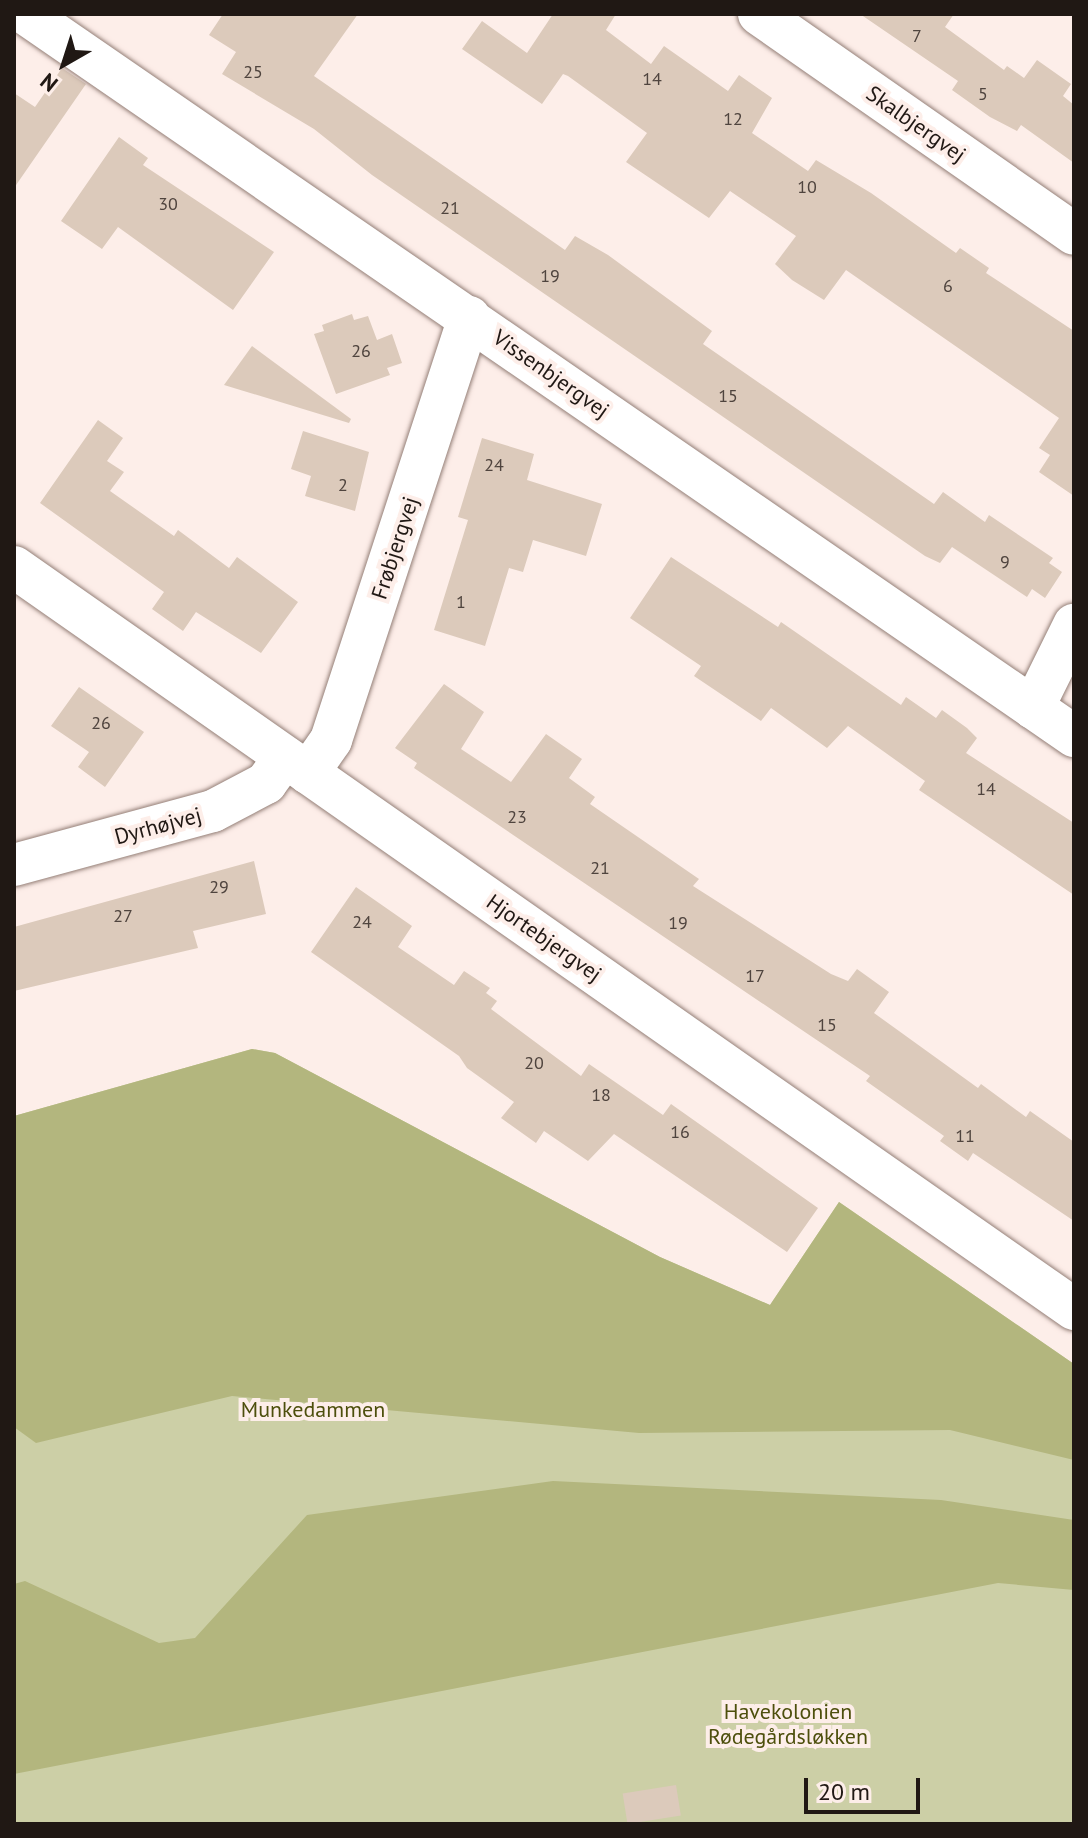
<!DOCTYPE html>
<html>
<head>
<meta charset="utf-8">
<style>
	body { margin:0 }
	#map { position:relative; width:1088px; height:1838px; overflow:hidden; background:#fdeee9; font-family:"PT Sans",sans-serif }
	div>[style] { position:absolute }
	.green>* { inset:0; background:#cccfa6 }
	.forest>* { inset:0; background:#b3b67e }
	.building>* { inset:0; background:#dccabb; transform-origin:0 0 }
	.roads { filter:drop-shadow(0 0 2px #947f77) drop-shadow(0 0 2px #947f77) }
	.minor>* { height:42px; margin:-21px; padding:0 21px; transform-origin:21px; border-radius:21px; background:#fff }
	span { translate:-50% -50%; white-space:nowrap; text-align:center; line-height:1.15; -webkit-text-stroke:8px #fdeee9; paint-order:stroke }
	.number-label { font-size:18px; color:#4f443e }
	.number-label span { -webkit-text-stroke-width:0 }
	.street-label { font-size:22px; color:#201814 }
	.park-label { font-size:22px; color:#4d4f0c }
	.frame { position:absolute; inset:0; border:16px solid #201814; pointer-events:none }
	.north { position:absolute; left:24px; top:24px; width:80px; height:80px; -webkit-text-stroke:6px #fdeee9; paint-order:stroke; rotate:219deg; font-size:22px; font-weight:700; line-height:32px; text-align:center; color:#201814 }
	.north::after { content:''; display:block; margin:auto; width:28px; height:36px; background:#201814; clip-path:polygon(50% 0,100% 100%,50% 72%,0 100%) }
	.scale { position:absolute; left:804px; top:1778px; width:116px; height:36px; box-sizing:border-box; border:4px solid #201814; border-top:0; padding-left:10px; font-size:24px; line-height:28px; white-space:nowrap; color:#201814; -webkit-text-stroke:6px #fdeee9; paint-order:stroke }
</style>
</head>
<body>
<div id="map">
	<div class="green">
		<div style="clip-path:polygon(252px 1049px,275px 1053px,660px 1257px,770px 1305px,839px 1202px,1074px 1364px,1074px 1824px,14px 1824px,14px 1116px)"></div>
	</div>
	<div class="forest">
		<div style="clip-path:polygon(252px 1049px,275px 1053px,660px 1257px,770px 1305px,839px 1202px,1074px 1364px,1074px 1460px,950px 1430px,639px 1433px,232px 1396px,36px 1443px,14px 1427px,14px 1116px)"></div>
		<div style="clip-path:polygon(553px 1481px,941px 1500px,1074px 1520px,1074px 1590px,998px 1583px,14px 1774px,14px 1584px,25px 1581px,159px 1643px,195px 1638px,307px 1515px)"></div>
	</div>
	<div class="building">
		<div style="clip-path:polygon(223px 14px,358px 14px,314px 76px,565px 250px,575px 236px,608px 255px,712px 331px,703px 344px,934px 504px,943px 492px,985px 522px,989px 515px,1053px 558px,1049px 563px,1062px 572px,1045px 598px,1032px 589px,1027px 597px,952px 547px,940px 563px,925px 556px,372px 175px,314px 129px,222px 74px,236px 52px,209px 35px)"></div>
		<div style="clip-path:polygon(553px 14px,616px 14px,606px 30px,651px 64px,664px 46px,728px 91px,739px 75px,772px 98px,752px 133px,808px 171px,816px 160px,871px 193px,956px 253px,960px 248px,989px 268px,986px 273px,1074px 331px,1074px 496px,1039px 472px,1050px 455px,1039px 448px,1059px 418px,846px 270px,824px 300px,792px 280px,775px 264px,796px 236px,730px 191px,709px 218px,626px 162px,647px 133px,568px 76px,563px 74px,542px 104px,462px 49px,482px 21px,527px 53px)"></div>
		<div style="clip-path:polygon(860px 14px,954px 14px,945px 27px,1004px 70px,1007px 66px,1024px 78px,1037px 60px,1071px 84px,1063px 96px,1074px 105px,1074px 163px,1021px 125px,1017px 131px,990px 117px,952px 90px,958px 81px)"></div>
		<div style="clip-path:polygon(62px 68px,86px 84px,14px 188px,14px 93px,35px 107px)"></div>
		<div style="clip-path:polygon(119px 137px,148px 158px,143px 165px,274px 252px,233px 310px,118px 227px,102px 249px,61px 221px)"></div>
		<div style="clip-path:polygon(352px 314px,354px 320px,368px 316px,377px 340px,392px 334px,402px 363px,387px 368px,390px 375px,336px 394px,314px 334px,324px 331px,322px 325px)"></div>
		<div style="clip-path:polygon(252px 346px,351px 419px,349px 423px,224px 385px)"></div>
		<div style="clip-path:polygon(98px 420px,123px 438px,107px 461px,124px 472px,110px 491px,174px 536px,178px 530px,229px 568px,237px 557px,298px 602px,261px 653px,196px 612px,183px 631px,152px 609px,164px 592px,40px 503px)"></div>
		<div style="clip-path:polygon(303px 431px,369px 452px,355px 511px,305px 496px,311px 476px,291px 469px)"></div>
		<div style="clip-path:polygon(482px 438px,534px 454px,527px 480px,602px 504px,586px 556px,533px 540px,523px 572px,509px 568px,485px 646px,434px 630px,468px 520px,458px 517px)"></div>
		<div style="clip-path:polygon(671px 557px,778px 627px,781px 622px,901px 705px,906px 697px,936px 718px,942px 710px,967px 728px,977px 738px,966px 753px,1074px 823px,1074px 895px,919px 790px,925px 781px,848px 726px,827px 748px,771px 708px,761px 721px,694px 676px,701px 666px,630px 618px)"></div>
		<div style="clip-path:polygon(444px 684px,484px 712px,461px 749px,511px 782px,546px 734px,582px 759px,569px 778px,595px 797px,590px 804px,699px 879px,693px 886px,831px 974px,848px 981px,857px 969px,889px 992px,874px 1013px,978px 1088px,981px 1084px,1026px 1117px,1030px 1111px,1074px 1142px,1074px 1221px,973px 1153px,968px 1161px,940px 1141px,944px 1136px,866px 1081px,870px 1076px,414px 768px,417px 763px,395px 748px)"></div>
		<div style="clip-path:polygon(79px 687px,144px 732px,105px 787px,78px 767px,89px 752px,51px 726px)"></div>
		<div style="clip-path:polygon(254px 861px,266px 914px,193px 931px,198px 948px,14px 991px,14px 927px)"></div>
		<div style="clip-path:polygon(356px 887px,412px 926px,398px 947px,454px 985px,464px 971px,490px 988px,486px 993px,497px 1001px,491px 1009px,581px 1076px,589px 1064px,663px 1115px,671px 1104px,818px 1208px,787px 1252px,614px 1134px,588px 1161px,544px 1131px,536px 1143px,501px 1118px,514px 1102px,467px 1068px,459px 1056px,311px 952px)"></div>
		<div style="left:676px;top:1785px;width:31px;height:54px;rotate:81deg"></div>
	</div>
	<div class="roads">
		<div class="minor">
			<div style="left:26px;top:14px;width:1273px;rotate:34.56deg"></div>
			<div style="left:759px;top:14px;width:384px;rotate:34.9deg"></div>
			<div style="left:14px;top:567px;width:1294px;rotate:34.99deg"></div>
			<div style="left:1033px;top:708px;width:93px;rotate:-63.7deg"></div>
			<div style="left:308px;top:773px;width:40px;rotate:-55.1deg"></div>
			<div style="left:331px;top:740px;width:445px;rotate:-71.9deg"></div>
			<div style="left:14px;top:865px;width:206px;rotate:-15.2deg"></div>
			<div style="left:213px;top:811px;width:60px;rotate:-27.8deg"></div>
			<div style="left:266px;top:783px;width:32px;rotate:-54deg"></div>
		</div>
	</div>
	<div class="number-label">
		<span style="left:917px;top:36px">7</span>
		<span style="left:253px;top:72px">25</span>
		<span style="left:652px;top:79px">14</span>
		<span style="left:983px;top:94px">5</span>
		<span style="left:733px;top:119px">12</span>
		<span style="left:807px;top:187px">10</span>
		<span style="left:168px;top:204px">30</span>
		<span style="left:450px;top:208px">21</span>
		<span style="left:550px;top:276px">19</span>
		<span style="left:948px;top:286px">6</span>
		<span style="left:361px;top:351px">26</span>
		<span style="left:728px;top:396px">15</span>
		<span style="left:494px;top:465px">24</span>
		<span style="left:343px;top:485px">2</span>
		<span style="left:1005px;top:562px">9</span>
		<span style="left:461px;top:602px">1</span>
		<span style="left:101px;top:723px">26</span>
		<span style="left:986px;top:789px">14</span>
		<span style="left:517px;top:817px">23</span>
		<span style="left:600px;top:868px">21</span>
		<span style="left:219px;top:887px">29</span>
		<span style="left:123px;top:916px">27</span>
		<span style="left:362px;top:922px">24</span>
		<span style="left:678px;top:923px">19</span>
		<span style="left:755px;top:976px">17</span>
		<span style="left:827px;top:1025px">15</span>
		<span style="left:534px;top:1063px">20</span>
		<span style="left:601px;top:1095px">18</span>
		<span style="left:680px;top:1132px">16</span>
		<span style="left:965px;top:1136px">11</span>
	</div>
	<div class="street-label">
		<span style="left:916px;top:124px;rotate:35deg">Skalbjergvej</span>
		<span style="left:551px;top:374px;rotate:35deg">Vissenbjergvej</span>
		<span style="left:395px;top:548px;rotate:-72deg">Frøbjergvej</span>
		<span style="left:158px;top:826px;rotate:-15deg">Dyrhøjvej</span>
		<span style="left:544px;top:938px;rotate:35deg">Hjortebjergvej</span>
	</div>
	<div class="park-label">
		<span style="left:313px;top:1410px">Munkedammen</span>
		<span style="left:788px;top:1724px">Havekolonien<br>Rødegårdsløkken</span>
	</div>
	<div class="frame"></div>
	<div class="north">N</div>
	<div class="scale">20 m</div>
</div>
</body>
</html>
